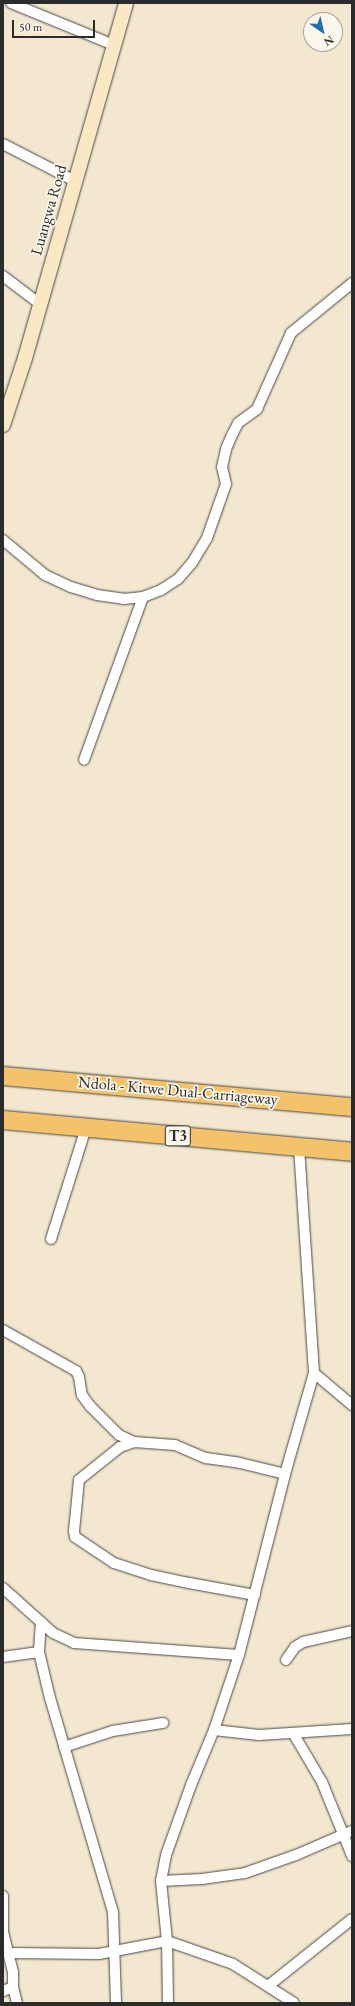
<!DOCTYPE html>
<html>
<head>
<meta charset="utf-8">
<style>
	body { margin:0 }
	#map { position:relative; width:355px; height:2006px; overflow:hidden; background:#f3e7cf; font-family:"EB Garamond",serif }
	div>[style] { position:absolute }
	.roads { filter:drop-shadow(0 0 1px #494744) drop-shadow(0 0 1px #494744) }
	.street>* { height:10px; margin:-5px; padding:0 5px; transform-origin:5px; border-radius:5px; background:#fff }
	.secondary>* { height:14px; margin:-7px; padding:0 7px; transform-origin:7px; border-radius:7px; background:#fae7c3 }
	.highway>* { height:18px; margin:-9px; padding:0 9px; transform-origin:9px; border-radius:9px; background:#f3c26a }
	span { translate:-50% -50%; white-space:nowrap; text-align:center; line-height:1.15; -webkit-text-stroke:3.5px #fbf7ec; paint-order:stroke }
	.shield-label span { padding:1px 3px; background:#fbf7ec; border:1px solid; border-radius:3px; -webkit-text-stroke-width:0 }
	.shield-label { font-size:15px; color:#2b2b2b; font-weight:700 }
	.street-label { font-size:16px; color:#2b2b2b }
	.frame { position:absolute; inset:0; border:4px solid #2b2b2b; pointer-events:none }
	.north { position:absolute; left:303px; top:12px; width:40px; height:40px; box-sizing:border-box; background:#fbf7ec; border:1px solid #a8a59f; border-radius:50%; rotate:146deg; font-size:11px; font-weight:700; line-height:16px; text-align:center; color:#2b2b2b }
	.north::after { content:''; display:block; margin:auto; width:14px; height:18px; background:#1f6fb2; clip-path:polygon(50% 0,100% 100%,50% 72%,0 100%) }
	.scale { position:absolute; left:12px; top:20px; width:83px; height:18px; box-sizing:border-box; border:2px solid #2b2b2b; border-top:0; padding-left:5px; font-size:12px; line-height:14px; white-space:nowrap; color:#2b2b2b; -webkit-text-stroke:3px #fbf7ec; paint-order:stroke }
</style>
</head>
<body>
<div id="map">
	<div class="roads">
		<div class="street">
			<div style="left:11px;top:3px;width:111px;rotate:22.2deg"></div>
			<div style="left:3px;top:144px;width:81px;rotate:27.2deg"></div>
			<div style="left:3px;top:276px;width:46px;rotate:37.1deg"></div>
			<div style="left:3px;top:540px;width:55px;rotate:39.8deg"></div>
			<div style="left:45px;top:575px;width:29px;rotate:25deg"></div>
			<div style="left:71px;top:587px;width:27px;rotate:17deg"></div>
			<div style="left:97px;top:595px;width:27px;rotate:8deg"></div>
			<div style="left:124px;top:599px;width:19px;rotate:-6deg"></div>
			<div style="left:143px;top:597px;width:173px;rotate:109.9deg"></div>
			<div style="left:143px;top:597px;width:19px;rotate:-21deg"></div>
			<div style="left:161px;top:590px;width:20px;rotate:-33deg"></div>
			<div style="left:178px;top:579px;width:21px;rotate:-49deg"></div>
			<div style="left:192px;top:563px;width:29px;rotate:-59deg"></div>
			<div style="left:207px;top:538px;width:57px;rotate:-70.6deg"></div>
			<div style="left:226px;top:484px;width:17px;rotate:-103deg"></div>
			<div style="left:222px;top:467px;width:18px;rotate:-77deg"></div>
			<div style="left:226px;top:449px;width:15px;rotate:-67deg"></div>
			<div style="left:232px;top:435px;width:13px;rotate:-63deg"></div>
			<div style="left:238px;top:423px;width:24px;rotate:-36deg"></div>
			<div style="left:257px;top:409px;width:83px;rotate:-65.9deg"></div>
			<div style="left:291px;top:333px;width:79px;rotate:-39.3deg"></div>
			<div style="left:51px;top:1239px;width:116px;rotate:-72.5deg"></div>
			<div style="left:3px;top:1330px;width:84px;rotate:29.3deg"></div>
			<div style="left:76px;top:1371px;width:7px;rotate:63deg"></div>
			<div style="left:79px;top:1377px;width:18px;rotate:81deg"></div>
			<div style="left:82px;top:1395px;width:14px;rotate:54deg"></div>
			<div style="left:90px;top:1406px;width:41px;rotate:45deg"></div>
			<div style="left:119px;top:1435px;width:17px;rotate:25deg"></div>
			<div style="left:134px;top:1442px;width:41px;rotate:4.2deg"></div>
			<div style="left:175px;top:1445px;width:34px;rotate:23deg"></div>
			<div style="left:206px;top:1458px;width:34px;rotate:8deg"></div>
			<div style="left:240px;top:1463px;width:46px;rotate:13.7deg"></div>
			<div style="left:314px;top:1373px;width:50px;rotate:40.1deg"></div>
			<div style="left:134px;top:1442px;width:15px;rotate:160deg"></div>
			<div style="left:120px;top:1447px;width:53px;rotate:141.2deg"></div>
			<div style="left:79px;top:1480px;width:51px;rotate:95.6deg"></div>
			<div style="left:74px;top:1531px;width:6px;rotate:81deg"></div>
			<div style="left:75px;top:1537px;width:47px;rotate:33.7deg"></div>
			<div style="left:114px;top:1563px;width:39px;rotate:18deg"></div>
			<div style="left:151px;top:1575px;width:39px;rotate:12deg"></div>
			<div style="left:189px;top:1583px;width:67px;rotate:10.3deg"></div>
			<div style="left:3px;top:1588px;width:67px;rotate:42deg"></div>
			<div style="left:53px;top:1633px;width:23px;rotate:25deg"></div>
			<div style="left:74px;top:1643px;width:165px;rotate:4.2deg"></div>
			<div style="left:41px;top:1622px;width:30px;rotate:94deg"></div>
			<div style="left:39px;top:1652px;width:47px;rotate:76.6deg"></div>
			<div style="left:50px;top:1698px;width:223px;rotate:73.6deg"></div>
			<div style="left:113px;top:1912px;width:91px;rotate:88.1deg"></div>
			<div style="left:3px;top:1657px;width:36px;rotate:-8deg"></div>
			<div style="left:286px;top:1660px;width:16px;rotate:-55deg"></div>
			<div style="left:295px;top:1647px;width:9px;rotate:-32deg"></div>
			<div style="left:303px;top:1642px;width:50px;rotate:-12.7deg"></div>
			<div style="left:214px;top:1730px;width:45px;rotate:6.3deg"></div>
			<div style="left:259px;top:1735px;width:93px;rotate:-3.7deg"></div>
			<div style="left:293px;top:1733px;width:57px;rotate:59.4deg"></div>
			<div style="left:322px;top:1782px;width:80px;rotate:67.9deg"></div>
			<div style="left:64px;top:1747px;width:52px;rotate:-18.1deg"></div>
			<div style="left:113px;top:1731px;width:51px;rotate:-9.1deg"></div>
			<div style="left:161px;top:1881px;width:41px;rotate:-2.8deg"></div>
			<div style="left:202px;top:1879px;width:43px;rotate:-7.9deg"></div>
			<div style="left:245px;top:1873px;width:54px;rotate:-19.4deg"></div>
			<div style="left:296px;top:1855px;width:61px;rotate:-23.2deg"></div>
			<div style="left:3px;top:1896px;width:36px;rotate:90deg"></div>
			<div style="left:3px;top:1932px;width:41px;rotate:76deg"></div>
			<div style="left:13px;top:1972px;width:15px;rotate:90deg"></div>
			<div style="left:13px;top:1987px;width:11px;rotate:158deg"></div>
			<div style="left:9px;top:1953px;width:90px;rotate:0.6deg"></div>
			<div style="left:99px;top:1954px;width:69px;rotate:-10.8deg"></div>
			<div style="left:167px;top:1941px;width:70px;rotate:19.2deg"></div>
			<div style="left:233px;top:1964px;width:72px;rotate:32.6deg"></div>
			<div style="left:268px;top:1986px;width:107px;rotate:-38.6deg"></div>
			<div style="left:13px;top:1987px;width:16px;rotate:76deg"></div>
			<div style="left:168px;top:2003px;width:62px;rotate:-90.9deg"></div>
			<div style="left:167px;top:1941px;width:60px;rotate:-95.7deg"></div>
			<div style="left:161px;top:1881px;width:26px;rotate:-79deg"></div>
			<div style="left:166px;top:1855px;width:74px;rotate:-70.3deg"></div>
			<div style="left:191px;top:1785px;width:60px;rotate:-67.3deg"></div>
			<div style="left:214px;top:1730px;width:79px;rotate:-71.6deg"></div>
			<div style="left:239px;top:1655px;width:187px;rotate:-75.7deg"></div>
			<div style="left:285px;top:1474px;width:105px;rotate:-74deg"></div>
			<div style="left:314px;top:1373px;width:226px;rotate:-93.8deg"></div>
		</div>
		<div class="secondary">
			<div style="left:3px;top:425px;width:71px;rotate:-71.8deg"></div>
			<div style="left:25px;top:358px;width:369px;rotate:-74.1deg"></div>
		</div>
		<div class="highway">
			<div style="left:3px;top:1076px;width:350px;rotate:5.1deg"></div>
			<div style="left:3px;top:1120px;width:350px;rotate:5.2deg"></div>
		</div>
	</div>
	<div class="shield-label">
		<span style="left:178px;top:1136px">T3</span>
	</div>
	<div class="street-label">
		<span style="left:49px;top:210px;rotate:-74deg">Luangwa Road</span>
		<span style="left:178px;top:1091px;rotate:5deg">Ndola - Kitwe Dual-Carriageway</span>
	</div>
	<div class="frame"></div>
	<div class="north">N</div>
	<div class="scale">50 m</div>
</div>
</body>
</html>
